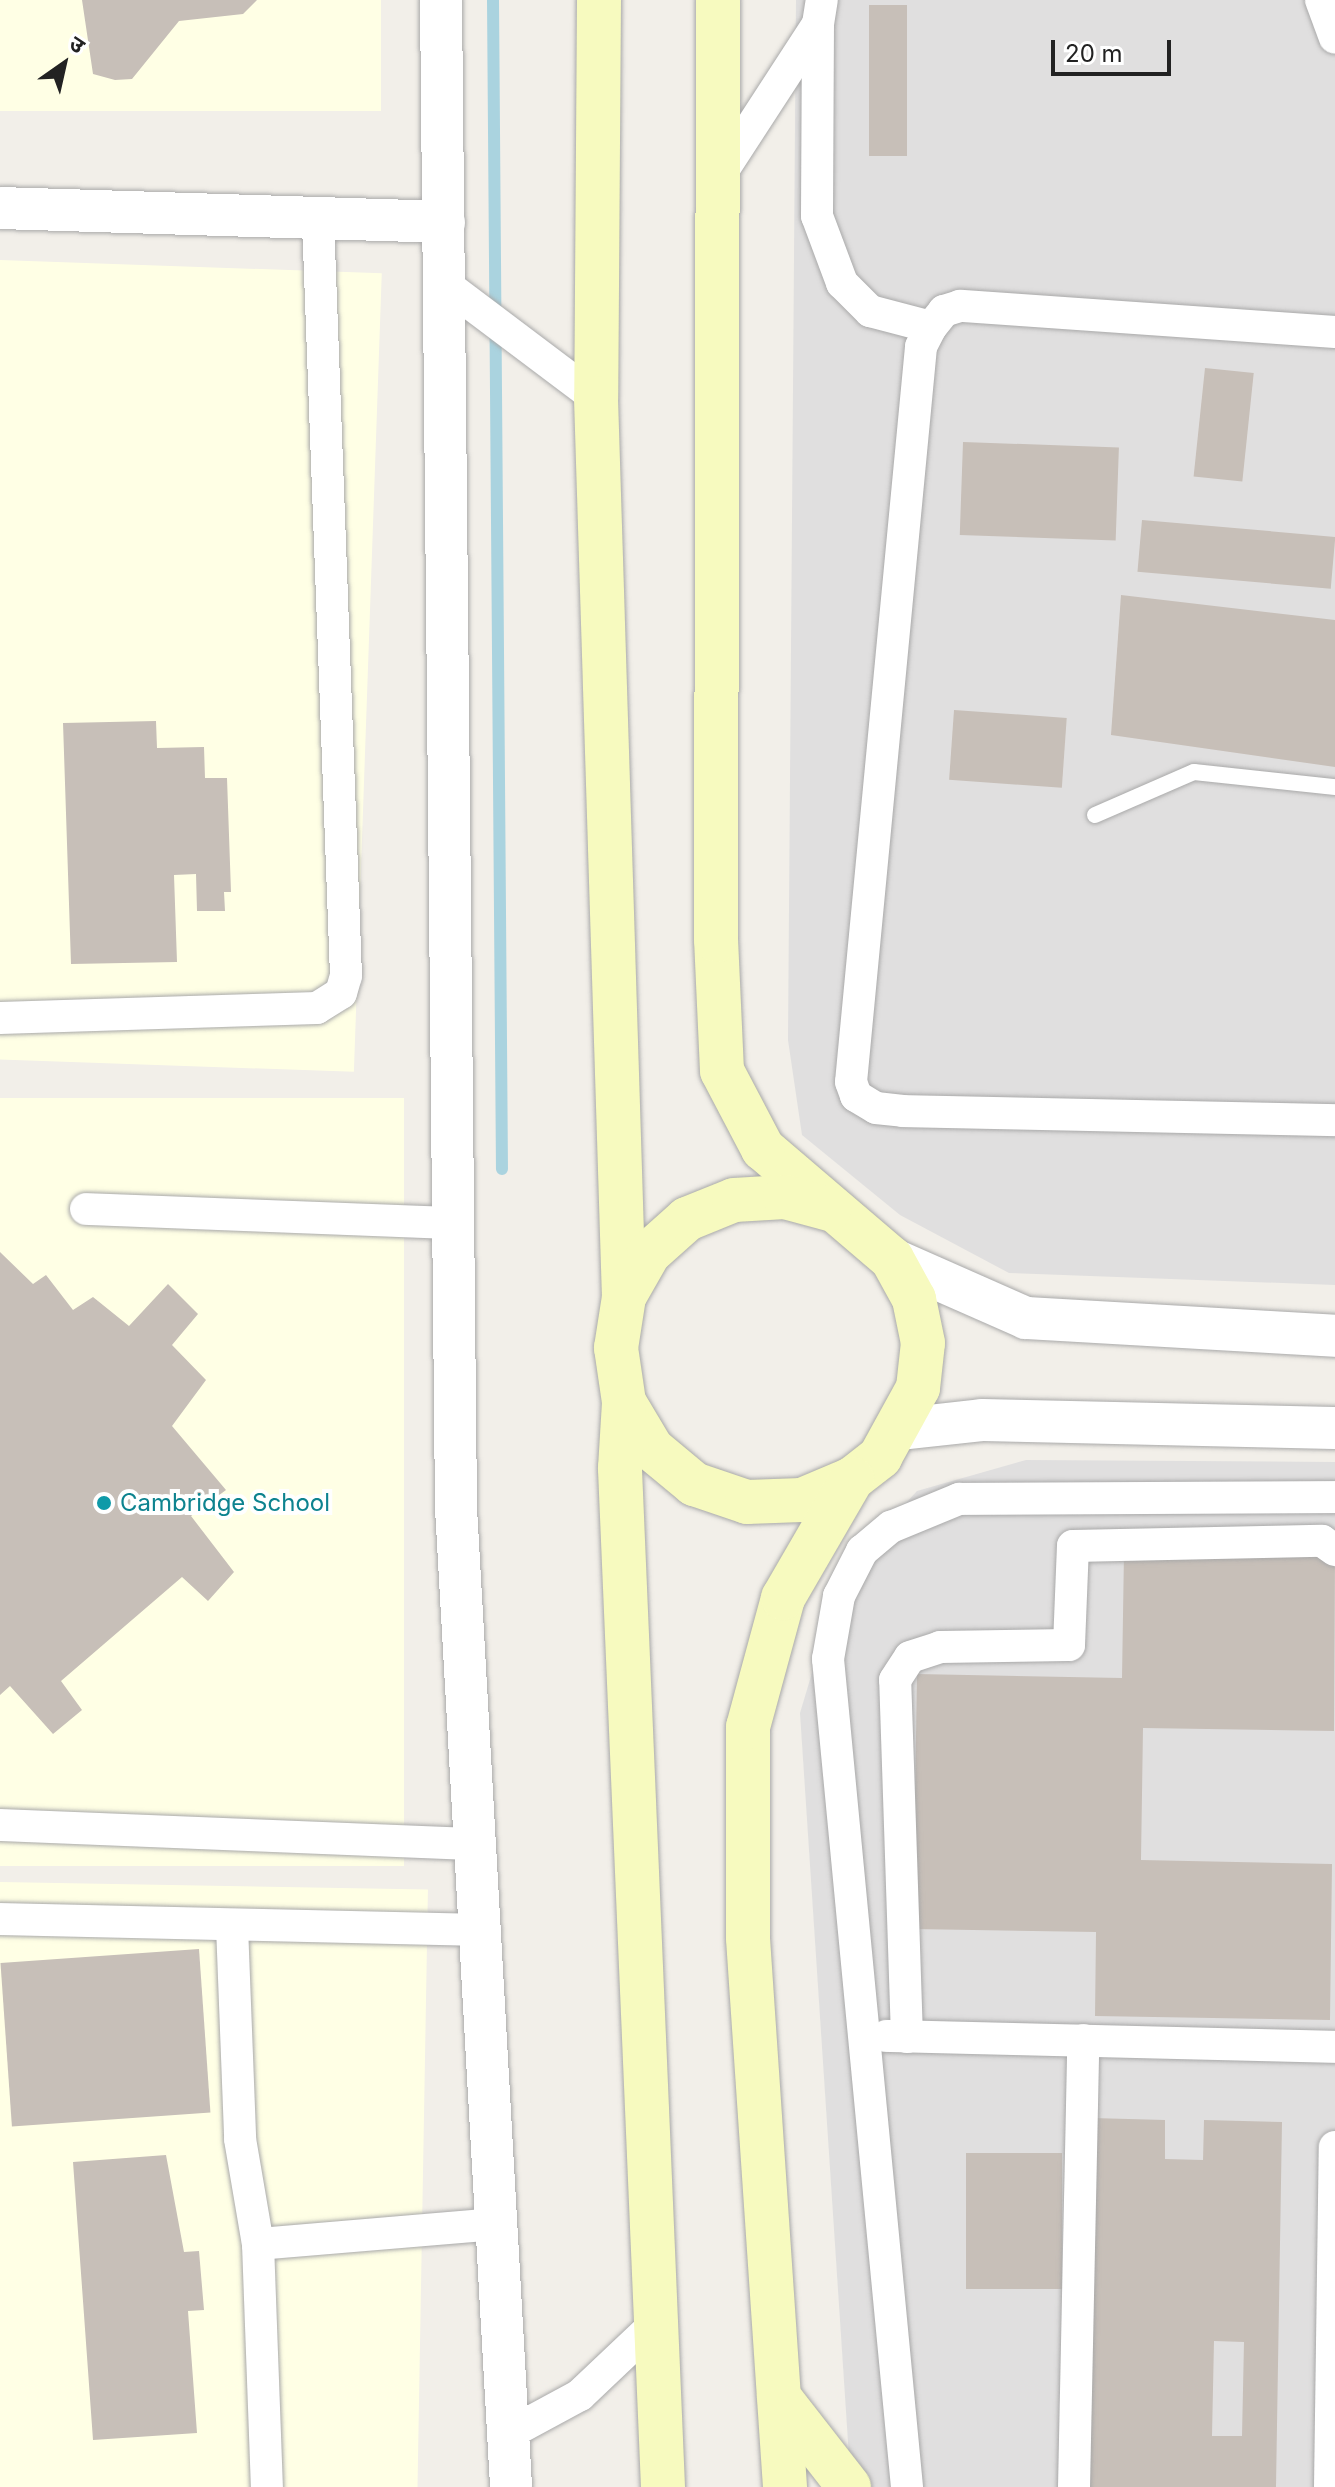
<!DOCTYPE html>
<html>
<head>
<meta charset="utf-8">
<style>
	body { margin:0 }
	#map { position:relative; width:1335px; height:2487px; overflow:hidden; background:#f2efe9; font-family:Inter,"Noto Sans Devanagari",sans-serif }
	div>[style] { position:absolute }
	.residential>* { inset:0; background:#e0dfdf }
	.education>* { inset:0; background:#ffffe5; transform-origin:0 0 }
	.stream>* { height:12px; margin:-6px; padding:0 6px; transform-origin:6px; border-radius:6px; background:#aad3df }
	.building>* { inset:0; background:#c7bfb8; transform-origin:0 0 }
	.roads { filter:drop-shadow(0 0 2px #a9a9a9) drop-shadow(0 0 2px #a9a9a9) }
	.service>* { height:16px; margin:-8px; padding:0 8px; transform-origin:8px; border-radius:8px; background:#fff }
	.minor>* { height:32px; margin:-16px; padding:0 16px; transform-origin:16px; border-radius:16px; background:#fff }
	.tertiary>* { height:42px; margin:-21px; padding:0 21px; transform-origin:21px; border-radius:21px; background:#fff }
	.secondary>* { height:44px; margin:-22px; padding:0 22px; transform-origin:22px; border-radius:22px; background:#f7fabf }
	.dots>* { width:22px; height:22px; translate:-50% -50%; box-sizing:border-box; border:4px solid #fff; border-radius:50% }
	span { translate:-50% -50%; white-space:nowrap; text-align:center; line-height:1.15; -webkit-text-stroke:8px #fff; paint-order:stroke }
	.culture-label { font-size:24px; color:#0d838f }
	.left { translate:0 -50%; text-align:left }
	.north { position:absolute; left:24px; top:24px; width:80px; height:80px; -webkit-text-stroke:6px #fff; paint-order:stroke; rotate:34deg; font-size:22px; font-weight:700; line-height:32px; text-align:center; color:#222 }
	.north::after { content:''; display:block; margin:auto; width:28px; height:36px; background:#222; clip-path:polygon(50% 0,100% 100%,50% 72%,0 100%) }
	.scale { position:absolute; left:1051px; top:40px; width:120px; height:36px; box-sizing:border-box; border:4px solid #222; border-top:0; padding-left:10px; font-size:24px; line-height:28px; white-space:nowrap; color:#222; -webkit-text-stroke:6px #fff; paint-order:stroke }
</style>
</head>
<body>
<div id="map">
	<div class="residential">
		<div style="clip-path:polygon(796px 0,1335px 0,1335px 1285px,1009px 1273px,900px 1215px,802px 1135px,788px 1040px)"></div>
		<div style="clip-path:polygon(1026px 1460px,1335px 1462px,1335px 2487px,851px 2487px,800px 1713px,842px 1573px,917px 1491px)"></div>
	</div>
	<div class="education">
		<div style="left:0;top:0;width:381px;height:111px"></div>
		<div style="left:0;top:260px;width:382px;height:799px;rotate:2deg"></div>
		<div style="left:0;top:1098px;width:404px;height:768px"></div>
		<div style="left:0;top:1882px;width:428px;height:605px;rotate:1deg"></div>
	</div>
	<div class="stream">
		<div style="left:493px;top:0;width:1169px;rotate:89.56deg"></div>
	</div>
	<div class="building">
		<div style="clip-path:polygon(82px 0,257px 0,243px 14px,179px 21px,132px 79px,115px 80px,93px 74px)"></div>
		<div style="left:869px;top:5px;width:38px;height:151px"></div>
		<div style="left:1205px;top:368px;width:49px;height:109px;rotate:6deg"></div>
		<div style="left:963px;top:442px;width:156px;height:93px;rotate:2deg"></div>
		<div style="left:1142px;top:520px;width:194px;height:52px;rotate:5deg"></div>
		<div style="clip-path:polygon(1121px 595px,1335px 620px,1335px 767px,1111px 735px)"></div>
		<div style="left:954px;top:710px;width:113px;height:70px;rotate:4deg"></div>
		<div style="clip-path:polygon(156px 721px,157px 748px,204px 747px,205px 778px,227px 778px,231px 892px,224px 892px,225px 911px,197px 911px,196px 874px,174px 875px,177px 962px,71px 964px,63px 723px)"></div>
		<div style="clip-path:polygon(0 1252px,33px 1284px,46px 1275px,73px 1310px,93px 1297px,129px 1326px,168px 1284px,198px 1314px,172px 1345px,206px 1380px,172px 1426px,226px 1490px,191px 1516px,234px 1572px,208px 1601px,182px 1577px,61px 1681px,82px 1710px,53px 1734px,10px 1686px,0 1695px)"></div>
		<div style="clip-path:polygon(1124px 1552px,1335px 1555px,1334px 1731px,1143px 1728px,1141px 1860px,1332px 1864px,1330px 2020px,1095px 2016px,1096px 1932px,913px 1929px,917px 1674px,1122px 1678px)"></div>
		<div style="left:199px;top:1949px;width:164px;height:199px;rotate:86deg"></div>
		<div style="clip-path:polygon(evenodd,1092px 2118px,1165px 2120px,1165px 2159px,1203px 2160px,1204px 2120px,1282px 2122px,1276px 2487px,1086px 2487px,1092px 2118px,1214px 2341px,1244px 2342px,1242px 2436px,1212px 2436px,1214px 2341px)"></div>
		<div style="left:966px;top:2153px;width:96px;height:136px"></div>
		<div style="clip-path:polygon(166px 2155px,184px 2252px,199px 2251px,204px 2310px,188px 2311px,197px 2433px,93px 2440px,73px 2162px)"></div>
	</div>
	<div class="roads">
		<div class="service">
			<div style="left:1095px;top:815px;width:108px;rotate:-23.5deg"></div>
			<div style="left:1194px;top:772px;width:142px;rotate:6.1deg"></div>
		</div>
		<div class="minor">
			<div style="left:1321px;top:0;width:40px;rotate:69.8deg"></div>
			<div style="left:818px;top:24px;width:192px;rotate:90.3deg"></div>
			<div style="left:817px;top:216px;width:72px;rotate:69.5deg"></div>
			<div style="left:842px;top:283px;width:40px;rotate:45deg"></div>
			<div style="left:870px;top:311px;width:63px;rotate:14.7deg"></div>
			<div style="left:716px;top:181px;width:187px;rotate:-57deg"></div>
			<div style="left:818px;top:24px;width:24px;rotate:-81deg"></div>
			<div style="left:446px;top:285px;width:188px;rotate:37deg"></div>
			<div style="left:1335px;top:332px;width:376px;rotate:-176deg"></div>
			<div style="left:960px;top:306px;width:17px;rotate:163deg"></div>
			<div style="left:944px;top:311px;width:21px;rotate:129deg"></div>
			<div style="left:931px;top:327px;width:22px;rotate:117deg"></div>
			<div style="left:921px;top:347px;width:738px;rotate:95.44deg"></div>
			<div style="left:851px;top:1082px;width:15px;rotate:70deg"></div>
			<div style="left:856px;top:1096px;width:23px;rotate:31deg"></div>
			<div style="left:876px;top:1108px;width:27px;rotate:6deg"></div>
			<div style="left:903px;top:1111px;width:432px;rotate:1.2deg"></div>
			<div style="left:0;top:1018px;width:317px;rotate:-1.8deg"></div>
			<div style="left:317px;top:1008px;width:28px;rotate:-32deg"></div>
			<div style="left:341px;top:993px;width:18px;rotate:-74deg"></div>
			<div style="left:346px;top:976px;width:759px;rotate:-92.12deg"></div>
			<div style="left:86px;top:1209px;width:368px;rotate:2.2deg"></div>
			<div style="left:0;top:1825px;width:474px;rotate:2.3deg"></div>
			<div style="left:0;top:1919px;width:478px;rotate:1.3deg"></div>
			<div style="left:232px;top:1926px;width:213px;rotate:87.8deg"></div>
			<div style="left:240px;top:2139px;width:107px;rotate:80.3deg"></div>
			<div style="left:258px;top:2244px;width:243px;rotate:87.9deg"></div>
			<div style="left:886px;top:2036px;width:449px;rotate:1.4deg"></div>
			<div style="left:907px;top:2037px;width:357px;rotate:-91.9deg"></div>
			<div style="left:895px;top:1680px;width:27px;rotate:-57deg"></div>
			<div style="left:910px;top:1657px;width:32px;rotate:-18deg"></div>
			<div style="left:940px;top:1647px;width:129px;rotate:-0.9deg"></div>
			<div style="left:1069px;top:1645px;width:99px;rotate:-87.7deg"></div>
			<div style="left:1073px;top:1546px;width:249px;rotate:-1.2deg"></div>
			<div style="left:1322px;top:1541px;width:16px;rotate:35deg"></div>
			<div style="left:258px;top:2244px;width:241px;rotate:-4.8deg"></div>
			<div style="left:508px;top:2434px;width:82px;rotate:-28.4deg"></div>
			<div style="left:580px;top:2395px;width:103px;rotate:-43.4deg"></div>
			<div style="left:907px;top:2487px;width:832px;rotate:-95.45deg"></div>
			<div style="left:828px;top:1659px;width:64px;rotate:-80.1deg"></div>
			<div style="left:839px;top:1596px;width:51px;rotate:-62.9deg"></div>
			<div style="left:862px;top:1551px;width:38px;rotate:-40deg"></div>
			<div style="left:891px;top:1527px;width:74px;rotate:-22.4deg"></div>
			<div style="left:959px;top:1499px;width:376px;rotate:-0.3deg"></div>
			<div style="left:1074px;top:2487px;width:447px;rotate:-88.8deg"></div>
			<div style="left:1330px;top:2487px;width:340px;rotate:-89.2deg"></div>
		</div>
		<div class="tertiary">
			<div style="left:441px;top:0;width:1508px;rotate:89.43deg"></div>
			<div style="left:456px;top:1508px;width:981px;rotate:86.78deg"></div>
			<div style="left:0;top:208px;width:444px;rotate:1.8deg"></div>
			<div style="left:892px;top:1259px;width:146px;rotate:23.8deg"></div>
			<div style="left:1026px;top:1318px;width:310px;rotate:3.3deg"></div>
			<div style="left:901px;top:1429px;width:81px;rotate:-6.3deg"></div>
			<div style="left:982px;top:1420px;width:353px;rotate:1.3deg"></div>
		</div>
		<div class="secondary">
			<div style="left:599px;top:0;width:398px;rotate:90.4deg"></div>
			<div style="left:596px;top:398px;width:899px;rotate:88.22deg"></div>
			<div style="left:624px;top:1402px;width:55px;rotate:59.2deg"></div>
			<div style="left:652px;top:1449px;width:55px;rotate:39.8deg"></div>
			<div style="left:694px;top:1484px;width:56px;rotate:18.8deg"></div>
			<div style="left:747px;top:1502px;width:55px;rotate:-2.1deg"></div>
			<div style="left:802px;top:1500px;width:54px;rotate:-22.8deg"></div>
			<div style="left:852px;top:1479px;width:36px;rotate:-38deg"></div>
			<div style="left:880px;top:1457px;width:79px;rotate:-61.2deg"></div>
			<div style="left:918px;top:1388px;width:45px;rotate:-83.7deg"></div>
			<div style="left:923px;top:1343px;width:45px;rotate:-101.6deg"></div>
			<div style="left:914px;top:1299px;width:46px;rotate:-118.8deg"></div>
			<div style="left:892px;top:1259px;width:170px;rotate:-139.5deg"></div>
			<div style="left:763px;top:1149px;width:88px;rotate:-117.7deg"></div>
			<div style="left:722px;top:1071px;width:131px;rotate:-92.6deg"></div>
			<div style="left:716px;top:940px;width:940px;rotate:-89.88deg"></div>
			<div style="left:779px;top:2397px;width:114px;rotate:52.1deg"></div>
			<div style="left:663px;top:2487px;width:1020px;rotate:-92.42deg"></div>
			<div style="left:620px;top:1468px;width:66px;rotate:-86.5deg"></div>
			<div style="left:624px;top:1402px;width:55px;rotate:-98.4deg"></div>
			<div style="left:616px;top:1348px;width:52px;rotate:-81.1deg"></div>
			<div style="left:624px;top:1297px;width:51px;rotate:-60.4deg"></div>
			<div style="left:649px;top:1253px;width:51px;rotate:-41.8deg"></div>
			<div style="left:687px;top:1219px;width:51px;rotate:-22deg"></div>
			<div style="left:734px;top:1200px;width:51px;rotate:-3.4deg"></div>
			<div style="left:785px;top:1197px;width:46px;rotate:15.3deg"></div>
			<div style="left:785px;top:2487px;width:550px;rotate:-93.86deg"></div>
			<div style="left:748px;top:1938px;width:211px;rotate:-90deg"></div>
			<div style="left:748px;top:1727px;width:134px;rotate:-74.8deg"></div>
			<div style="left:783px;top:1598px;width:138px;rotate:-59.9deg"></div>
		</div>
	</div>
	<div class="dots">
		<div style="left:104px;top:1503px;background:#0f9aa8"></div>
	</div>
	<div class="culture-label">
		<span class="left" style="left:120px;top:1503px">Cambridge School</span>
	</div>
	<div class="north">उ</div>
	<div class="scale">20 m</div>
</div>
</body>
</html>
